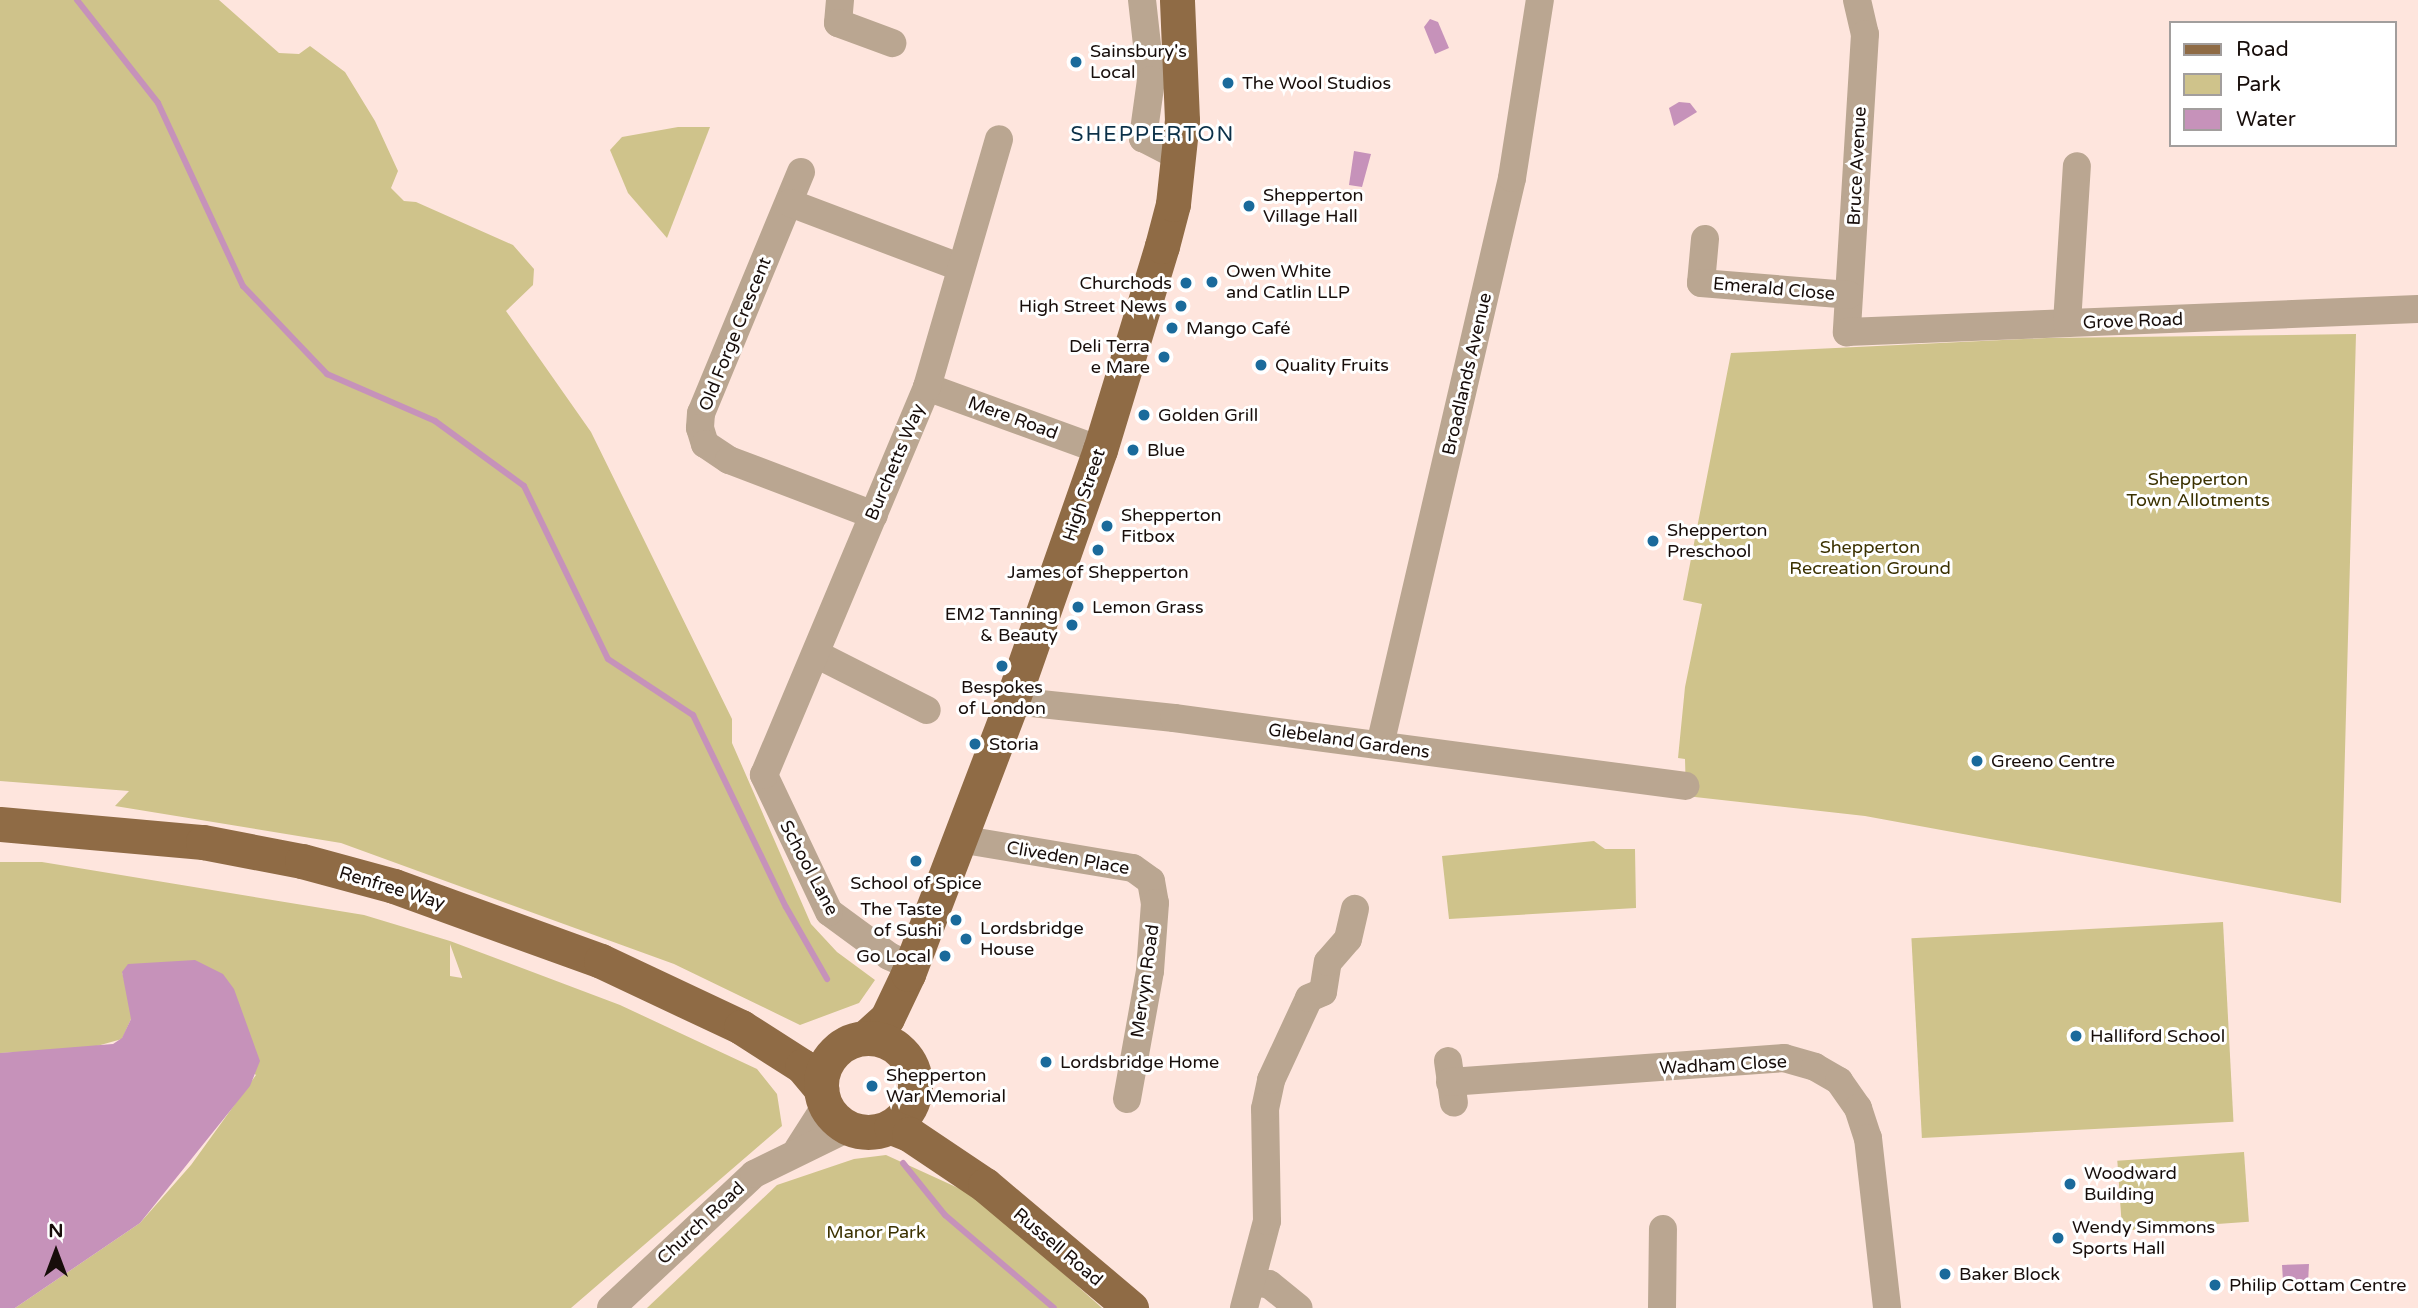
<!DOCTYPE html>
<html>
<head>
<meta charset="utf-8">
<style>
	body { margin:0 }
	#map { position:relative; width:2418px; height:1308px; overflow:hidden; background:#fee5dd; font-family:"Varela Round",sans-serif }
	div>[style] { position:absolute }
	.green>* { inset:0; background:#cfc38b; transform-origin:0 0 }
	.water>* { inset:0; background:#c692ba }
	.stream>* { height:6px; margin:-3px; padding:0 3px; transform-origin:3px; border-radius:3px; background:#c692ba }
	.minor>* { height:28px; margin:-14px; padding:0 14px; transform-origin:14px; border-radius:14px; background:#baa691 }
	.major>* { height:35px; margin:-17.5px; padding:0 17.5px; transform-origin:17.5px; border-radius:17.5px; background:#8f6b45 }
	.major>.ring { margin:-17.5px; padding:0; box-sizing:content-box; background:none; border:35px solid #8f6b45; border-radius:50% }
	.dots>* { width:19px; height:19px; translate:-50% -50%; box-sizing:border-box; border:4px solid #fff; border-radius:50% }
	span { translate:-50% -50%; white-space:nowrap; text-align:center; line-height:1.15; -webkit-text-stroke:6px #fff; paint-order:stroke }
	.poi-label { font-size:18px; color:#170d0a }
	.left { translate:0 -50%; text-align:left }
	.right { translate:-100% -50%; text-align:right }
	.street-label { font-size:18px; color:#170d0a }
	.park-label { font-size:18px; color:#3b3100 }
	.quarter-label { font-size:21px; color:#0b3048; letter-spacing:2px }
	.legend { position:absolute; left:2169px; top:21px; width:228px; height:126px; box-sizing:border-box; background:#fff; border:2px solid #a29e9d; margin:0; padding:9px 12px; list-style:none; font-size:21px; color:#170d0a }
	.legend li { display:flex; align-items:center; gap:14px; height:35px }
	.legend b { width:35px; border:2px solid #a29e9d }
	.north { position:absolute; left:21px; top:1217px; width:70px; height:70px; -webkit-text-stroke:5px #fff; paint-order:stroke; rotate:0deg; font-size:19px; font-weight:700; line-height:28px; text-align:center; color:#170d0a }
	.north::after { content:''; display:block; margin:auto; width:24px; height:32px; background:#170d0a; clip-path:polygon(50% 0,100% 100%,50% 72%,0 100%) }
</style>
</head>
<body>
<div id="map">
	<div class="green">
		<div style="clip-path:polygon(0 0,219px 0,279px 53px,299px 54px,310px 46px,345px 72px,375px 121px,398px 171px,391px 188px,404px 201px,416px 202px,513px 245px,534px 269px,533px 285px,506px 311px,591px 432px,732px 719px,732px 743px,811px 924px,837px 952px,875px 980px,859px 1003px,800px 1025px,674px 964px,341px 843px,115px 806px,129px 791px,0 781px)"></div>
		<div style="clip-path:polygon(678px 127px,710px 127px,667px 238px,628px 193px,610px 150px,622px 137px)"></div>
		<div style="clip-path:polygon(2356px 334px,2341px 903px,1865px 816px,1686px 796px,1685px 759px,1678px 758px,1685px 687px,1702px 604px,1683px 600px,1731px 353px,2047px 338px)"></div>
		<div style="clip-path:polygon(1594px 841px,1605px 849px,1635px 849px,1636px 908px,1449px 919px,1442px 856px)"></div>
		<div style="clip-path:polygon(evenodd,0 862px,42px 862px,364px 915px,450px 941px,620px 1005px,757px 1069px,777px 1094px,782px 1126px,571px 1308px,15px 1308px,140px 1223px,191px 1165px,256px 1075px,122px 972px,131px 1004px,131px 1019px,122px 1039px,86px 1049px,0 1053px,0 862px,450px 944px,462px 977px,462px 978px,450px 976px,450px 944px)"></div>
		<div style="left:2223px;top:922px;width:200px;height:312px;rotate:87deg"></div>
		<div style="left:2244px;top:1152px;width:70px;height:127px;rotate:86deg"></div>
		<div style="clip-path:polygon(886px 1155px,978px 1197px,1102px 1308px,647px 1308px,777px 1185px,854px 1159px)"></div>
	</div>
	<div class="water">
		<div style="clip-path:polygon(1430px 19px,1438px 22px,1449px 48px,1435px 54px,1424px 27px)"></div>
		<div style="clip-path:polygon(1679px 102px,1690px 103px,1697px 112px,1674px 126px,1669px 108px)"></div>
		<div style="clip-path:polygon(1354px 151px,1371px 154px,1362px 187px,1349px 185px)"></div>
		<div style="clip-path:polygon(195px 960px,223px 974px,234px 989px,260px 1061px,250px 1086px,140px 1223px,15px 1308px,0 1308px,0 1053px,113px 1044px,122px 1038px,131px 1019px,122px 972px,128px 964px)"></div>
		<div style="clip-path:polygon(2309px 1264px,2308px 1283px,2283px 1281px,2282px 1265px)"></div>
	</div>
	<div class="stream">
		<div style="left:77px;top:0;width:131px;rotate:51.8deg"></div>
		<div style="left:158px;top:103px;width:202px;rotate:65.1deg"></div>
		<div style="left:243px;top:286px;width:122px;rotate:46.3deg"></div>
		<div style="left:327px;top:374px;width:118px;rotate:23.5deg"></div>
		<div style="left:435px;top:421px;width:110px;rotate:36.1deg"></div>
		<div style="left:524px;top:486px;width:192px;rotate:64.1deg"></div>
		<div style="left:608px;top:659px;width:102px;rotate:33.4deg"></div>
		<div style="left:693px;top:715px;width:213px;rotate:64.2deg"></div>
		<div style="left:786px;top:907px;width:83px;rotate:60.3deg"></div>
		<div style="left:903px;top:1163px;width:67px;rotate:51.1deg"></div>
		<div style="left:945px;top:1215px;width:143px;rotate:40.5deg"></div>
	</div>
	<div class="minor">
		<div style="left:840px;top:0;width:23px;rotate:95deg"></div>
		<div style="left:838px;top:23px;width:58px;rotate:20.3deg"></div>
		<div style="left:1142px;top:0;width:81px;rotate:83.6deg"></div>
		<div style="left:1151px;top:80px;width:59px;rotate:97.9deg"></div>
		<div style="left:1143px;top:138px;width:42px;rotate:27.2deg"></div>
		<div style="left:1857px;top:0;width:35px;rotate:77deg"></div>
		<div style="left:1865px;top:34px;width:299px;rotate:93.5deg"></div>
		<div style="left:1847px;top:332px;width:571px;rotate:-2.31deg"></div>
		<div style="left:801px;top:172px;width:261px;rotate:112.5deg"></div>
		<div style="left:701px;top:413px;width:15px;rotate:94deg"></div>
		<div style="left:700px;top:428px;width:17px;rotate:73deg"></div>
		<div style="left:705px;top:444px;width:29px;rotate:34deg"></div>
		<div style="left:729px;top:460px;width:155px;rotate:20.8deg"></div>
		<div style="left:790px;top:203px;width:181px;rotate:20.7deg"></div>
		<div style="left:1705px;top:239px;width:44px;rotate:95.2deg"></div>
		<div style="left:1701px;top:283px;width:148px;rotate:4.6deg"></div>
		<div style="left:2067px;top:323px;width:157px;rotate:-86.4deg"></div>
		<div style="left:927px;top:387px;width:184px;rotate:20deg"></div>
		<div style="left:816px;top:654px;width:124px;rotate:26.8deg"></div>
		<div style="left:1012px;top:701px;width:163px;rotate:6deg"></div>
		<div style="left:1174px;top:718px;width:516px;rotate:7.57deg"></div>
		<div style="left:1380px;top:745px;width:582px;rotate:-76.89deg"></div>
		<div style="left:1512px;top:178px;width:180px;rotate:-81.1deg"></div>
		<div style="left:959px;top:839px;width:176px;rotate:9.5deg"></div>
		<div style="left:1133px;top:868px;width:22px;rotate:36deg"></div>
		<div style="left:1151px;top:881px;width:22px;rotate:80deg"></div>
		<div style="left:1155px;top:903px;width:68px;rotate:94.2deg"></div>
		<div style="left:1150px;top:971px;width:130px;rotate:100.2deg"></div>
		<div style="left:911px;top:966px;width:24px;rotate:-156deg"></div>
		<div style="left:889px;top:956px;width:74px;rotate:-143.7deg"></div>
		<div style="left:829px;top:912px;width:152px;rotate:-115.4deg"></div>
		<div style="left:764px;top:775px;width:421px;rotate:-67.2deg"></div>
		<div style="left:927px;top:387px;width:258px;rotate:-73.8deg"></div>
		<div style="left:1448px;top:1061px;width:42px;rotate:81.9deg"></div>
		<div style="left:1450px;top:1082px;width:335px;rotate:-4.1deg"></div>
		<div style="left:1784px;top:1058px;width:32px;rotate:16deg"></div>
		<div style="left:1815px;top:1067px;width:28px;rotate:30deg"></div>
		<div style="left:1839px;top:1081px;width:33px;rotate:55deg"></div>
		<div style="left:1858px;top:1108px;width:32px;rotate:72deg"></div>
		<div style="left:1868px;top:1138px;width:171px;rotate:83.6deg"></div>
		<div style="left:798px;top:1149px;width:50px;rotate:-57.3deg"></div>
		<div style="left:1253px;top:1283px;width:16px;rotate:4deg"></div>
		<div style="left:1269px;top:1284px;width:38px;rotate:39deg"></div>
		<div style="left:611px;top:1308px;width:196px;rotate:-43.1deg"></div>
		<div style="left:754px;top:1174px;width:105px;rotate:-26.1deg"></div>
		<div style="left:1244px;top:1308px;width:90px;rotate:-75.2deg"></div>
		<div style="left:1267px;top:1221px;width:112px;rotate:-91deg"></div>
		<div style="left:1265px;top:1109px;width:30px;rotate:-78deg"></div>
		<div style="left:1271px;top:1080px;width:90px;rotate:-65.1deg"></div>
		<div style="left:1309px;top:998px;width:15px;rotate:-23deg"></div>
		<div style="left:1323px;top:992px;width:30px;rotate:-81deg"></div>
		<div style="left:1328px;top:962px;width:30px;rotate:-49deg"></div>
		<div style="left:1348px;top:939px;width:31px;rotate:-77deg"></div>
		<div style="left:1662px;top:1308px;width:79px;rotate:-89.3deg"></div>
	</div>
	<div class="major">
		<div style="left:0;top:824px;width:204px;rotate:5.1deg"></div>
		<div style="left:203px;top:842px;width:101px;rotate:10.9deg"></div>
		<div style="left:302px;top:861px;width:95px;rotate:15.2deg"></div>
		<div style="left:394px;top:886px;width:220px;rotate:19.9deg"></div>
		<div style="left:601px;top:961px;width:155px;rotate:25.2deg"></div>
		<div style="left:741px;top:1027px;width:72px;rotate:32.6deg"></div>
		<div style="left:802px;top:1066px;width:30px;rotate:50deg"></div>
		<div style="left:866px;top:1037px;width:28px;rotate:-42deg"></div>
		<div style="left:887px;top:1018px;width:49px;rotate:-64.5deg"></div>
		<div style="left:908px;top:974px;width:292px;rotate:-69.1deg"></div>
		<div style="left:1012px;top:701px;width:266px;rotate:-70.7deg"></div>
		<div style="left:1100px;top:450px;width:213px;rotate:-73.1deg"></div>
		<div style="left:1162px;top:246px;width:43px;rotate:-75.3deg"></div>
		<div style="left:1173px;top:204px;width:84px;rotate:-83.9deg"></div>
		<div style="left:1182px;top:120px;width:120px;rotate:-92.4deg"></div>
		<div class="ring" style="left:821px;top:1038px;width:59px;height:59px"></div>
		<div style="left:891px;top:1127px;width:19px;rotate:21deg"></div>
		<div style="left:909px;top:1134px;width:92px;rotate:33.9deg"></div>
		<div style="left:985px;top:1185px;width:191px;rotate:40.1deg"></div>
	</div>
	<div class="dots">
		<div style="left:1076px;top:62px;background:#1a6a9b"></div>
		<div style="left:1228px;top:83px;background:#1a6a9b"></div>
		<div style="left:1249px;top:206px;background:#1a6a9b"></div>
		<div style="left:1212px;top:282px;background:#1a6a9b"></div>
		<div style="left:1186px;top:283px;background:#1a6a9b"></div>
		<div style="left:1181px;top:306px;background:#1a6a9b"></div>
		<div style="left:1172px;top:328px;background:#1a6a9b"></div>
		<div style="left:1164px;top:357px;background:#1a6a9b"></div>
		<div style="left:1261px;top:365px;background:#1a6a9b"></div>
		<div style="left:1144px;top:415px;background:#1a6a9b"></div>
		<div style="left:1133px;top:450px;background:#1a6a9b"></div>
		<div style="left:1107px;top:526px;background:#1a6a9b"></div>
		<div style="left:1653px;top:541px;background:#1a6a9b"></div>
		<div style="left:1098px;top:550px;background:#1a6a9b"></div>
		<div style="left:1078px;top:607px;background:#1a6a9b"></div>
		<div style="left:1072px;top:625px;background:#1a6a9b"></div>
		<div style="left:1002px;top:666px;background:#1a6a9b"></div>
		<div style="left:975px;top:744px;background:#1a6a9b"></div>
		<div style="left:1977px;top:761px;background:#1a6a9b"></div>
		<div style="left:916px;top:861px;background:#1a6a9b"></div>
		<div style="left:956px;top:920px;background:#1a6a9b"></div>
		<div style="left:966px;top:939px;background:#1a6a9b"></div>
		<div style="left:945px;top:956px;background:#1a6a9b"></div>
		<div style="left:2076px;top:1036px;background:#1a6a9b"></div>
		<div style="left:1046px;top:1062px;background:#1a6a9b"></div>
		<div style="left:872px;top:1086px;background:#1a6a9b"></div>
		<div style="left:2070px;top:1184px;background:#1a6a9b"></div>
		<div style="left:2058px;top:1238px;background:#1a6a9b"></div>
		<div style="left:1945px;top:1274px;background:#1a6a9b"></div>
		<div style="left:2215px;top:1285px;background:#1a6a9b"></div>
	</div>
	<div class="poi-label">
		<span class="left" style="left:1090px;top:62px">Sainsbury's<br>Local</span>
		<span class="left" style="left:1242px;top:83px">The Wool Studios</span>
		<span class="left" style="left:1263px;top:206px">Shepperton<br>Village Hall</span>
		<span class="left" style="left:1226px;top:282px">Owen White<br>and Catlin LLP</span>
		<span class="right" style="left:1172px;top:283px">Churchods</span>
		<span class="right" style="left:1167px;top:306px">High Street News</span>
		<span class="left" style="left:1186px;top:328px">Mango Café</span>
		<span class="right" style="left:1150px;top:357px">Deli Terra<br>e Mare</span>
		<span class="left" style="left:1275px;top:365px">Quality Fruits</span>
		<span class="left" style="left:1158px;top:415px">Golden Grill</span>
		<span class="left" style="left:1147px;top:450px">Blue</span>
		<span class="left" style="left:1121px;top:526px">Shepperton<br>Fitbox</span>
		<span class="left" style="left:1667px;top:541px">Shepperton<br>Preschool</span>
		<span style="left:1098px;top:572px">James of Shepperton</span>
		<span class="left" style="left:1092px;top:607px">Lemon Grass</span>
		<span class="right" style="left:1058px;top:625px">EM2 Tanning<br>&amp; Beauty</span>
		<span style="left:1002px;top:698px">Bespokes<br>of London</span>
		<span class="left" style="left:989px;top:744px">Storia</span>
		<span class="left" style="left:1991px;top:761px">Greeno Centre</span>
		<span style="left:916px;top:883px">School of Spice</span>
		<span class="right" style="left:942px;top:920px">The Taste<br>of Sushi</span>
		<span class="left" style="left:980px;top:939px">Lordsbridge<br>House</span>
		<span class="right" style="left:931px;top:956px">Go Local</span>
		<span class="left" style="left:2090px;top:1036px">Halliford School</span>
		<span class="left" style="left:1060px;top:1062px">Lordsbridge Home</span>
		<span class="left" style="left:886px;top:1086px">Shepperton<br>War Memorial</span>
		<span class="left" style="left:2084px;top:1184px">Woodward<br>Building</span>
		<span class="left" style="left:2072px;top:1238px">Wendy Simmons<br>Sports Hall</span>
		<span class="left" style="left:1959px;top:1274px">Baker Block</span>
		<span class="left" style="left:2229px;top:1285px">Philip Cottam Centre</span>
	</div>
	<div class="street-label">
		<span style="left:1857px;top:166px;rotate:-87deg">Bruce Avenue</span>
		<span style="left:1774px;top:289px;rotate:5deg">Emerald Close</span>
		<span style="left:2133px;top:321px;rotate:-2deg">Grove Road</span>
		<span style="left:735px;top:334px;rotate:-68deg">Old Forge Crescent</span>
		<span style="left:1467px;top:374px;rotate:-77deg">Broadlands Avenue</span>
		<span style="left:1013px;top:418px;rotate:20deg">Mere Road</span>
		<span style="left:895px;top:462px;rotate:-67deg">Burchetts Way</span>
		<span style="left:1084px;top:495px;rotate:-71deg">High Street</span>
		<span style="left:1349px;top:741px;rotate:8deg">Glebeland Gardens</span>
		<span style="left:1068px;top:858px;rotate:10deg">Cliveden Place</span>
		<span style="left:809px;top:868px;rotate:62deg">School Lane</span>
		<span style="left:392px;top:888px;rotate:17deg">Renfree Way</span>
		<span style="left:1145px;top:981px;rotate:-82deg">Mervyn Road</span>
		<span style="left:1723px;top:1065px;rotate:-3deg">Wadham Close</span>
		<span style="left:701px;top:1223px;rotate:-43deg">Church Road</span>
		<span style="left:1058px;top:1247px;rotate:40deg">Russell Road</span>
	</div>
	<div class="park-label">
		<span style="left:2198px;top:490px">Shepperton<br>Town Allotments</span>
		<span style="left:1870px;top:558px">Shepperton<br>Recreation Ground</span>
		<span style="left:876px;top:1232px">Manor Park</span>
	</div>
	<div class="quarter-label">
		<span style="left:1153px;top:135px">SHEPPERTON</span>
	</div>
	<ul class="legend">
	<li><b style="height:9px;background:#8f6b45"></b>Road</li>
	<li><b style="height:19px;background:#cfc38b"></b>Park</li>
	<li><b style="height:19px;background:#c692ba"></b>Water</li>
	</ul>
	<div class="north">N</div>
</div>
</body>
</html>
